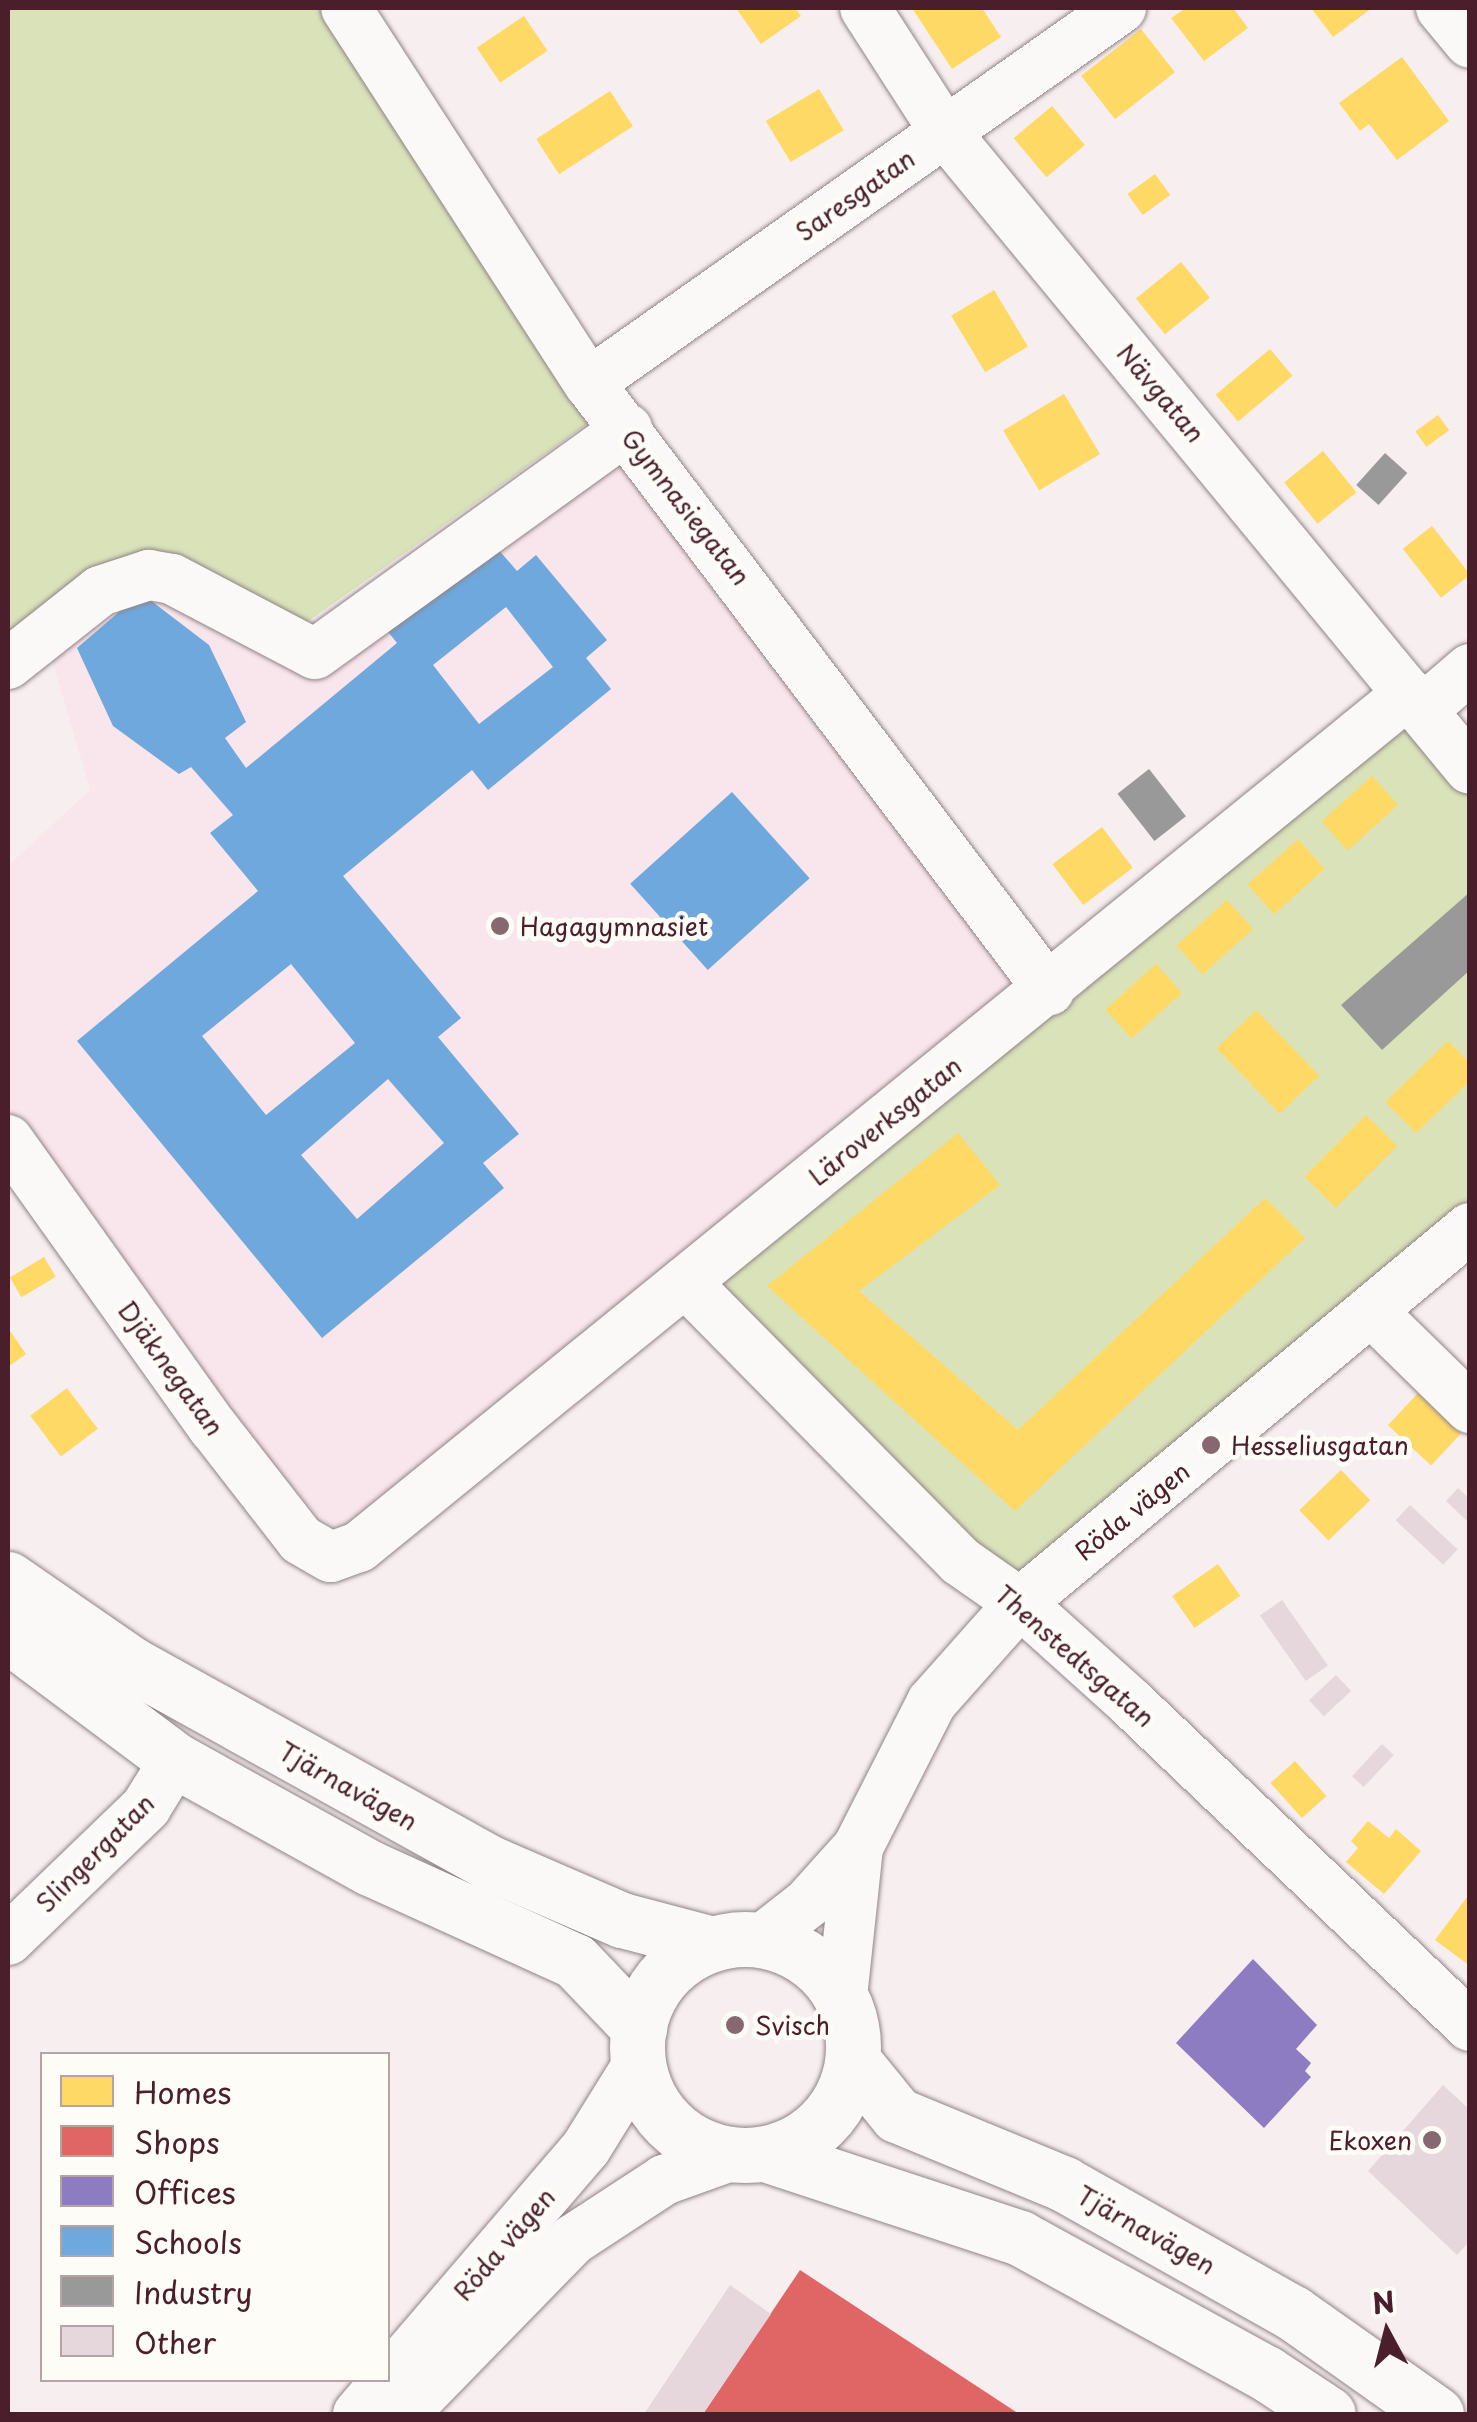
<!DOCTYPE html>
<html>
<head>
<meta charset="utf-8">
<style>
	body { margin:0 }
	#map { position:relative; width:1477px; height:2422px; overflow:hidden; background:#f7eef0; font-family:"Playpen Sans",sans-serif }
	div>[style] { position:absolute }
	.built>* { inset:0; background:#f9e5ec }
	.green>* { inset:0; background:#dae2ba }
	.homes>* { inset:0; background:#ffd966; transform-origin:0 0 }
	.shops>* { inset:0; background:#e06666 }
	.offices>* { inset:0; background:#8e7cc3 }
	.schools>* { inset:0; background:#6fa8dc; transform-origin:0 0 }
	.industry>* { inset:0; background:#999; transform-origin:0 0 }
	.building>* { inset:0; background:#e6d7dd; transform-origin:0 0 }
	.roads { filter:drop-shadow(0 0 2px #908487) drop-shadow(0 0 2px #908487) }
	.minor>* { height:50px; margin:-25px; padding:0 25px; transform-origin:25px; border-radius:25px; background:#faf9f8 }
	.highway>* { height:55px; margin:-27.5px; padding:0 27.5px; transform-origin:27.5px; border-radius:27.5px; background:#faf9f8 }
	.highway>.ring { margin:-27.5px; padding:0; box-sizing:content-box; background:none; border:55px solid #faf9f8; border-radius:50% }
	.dots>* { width:28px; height:28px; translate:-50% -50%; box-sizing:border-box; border:5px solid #fdfcf7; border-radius:50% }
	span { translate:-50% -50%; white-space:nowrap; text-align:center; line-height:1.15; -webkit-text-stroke:10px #fdfcf7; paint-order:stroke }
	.street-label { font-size:25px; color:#4a1f2b }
	.poi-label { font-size:25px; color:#4a1f2b }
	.left { translate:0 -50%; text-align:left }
	.right { translate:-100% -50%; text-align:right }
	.frame { position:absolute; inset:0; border:10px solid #4a1f2b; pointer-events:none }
	.legend { position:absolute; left:40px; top:2052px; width:350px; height:330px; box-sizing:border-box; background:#fdfcf7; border:2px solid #b5a4a5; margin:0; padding:12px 18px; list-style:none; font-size:30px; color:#4a1f2b }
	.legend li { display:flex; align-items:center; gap:20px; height:50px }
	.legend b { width:50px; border:2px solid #b5a4a5 }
	.north { position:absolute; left:1337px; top:2282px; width:100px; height:100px; -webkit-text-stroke:8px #fdfcf7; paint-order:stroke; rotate:353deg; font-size:28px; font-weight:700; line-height:40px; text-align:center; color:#4a1f2b }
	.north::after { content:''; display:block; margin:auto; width:35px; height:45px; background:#4a1f2b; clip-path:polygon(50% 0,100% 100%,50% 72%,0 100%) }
</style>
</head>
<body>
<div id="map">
	<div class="built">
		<div style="clip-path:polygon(608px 413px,1037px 987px,364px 1526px,329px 1524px,220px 1424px,8px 1120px,8px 866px,90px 790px,46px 638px,149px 579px,289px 645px)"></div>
	</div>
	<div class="green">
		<div style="clip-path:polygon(8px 8px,339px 8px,607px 410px,286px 637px,151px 574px,8px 662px)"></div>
		<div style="clip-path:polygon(1409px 693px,1469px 769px,1469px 1228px,1020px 1603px,685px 1282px)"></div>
	</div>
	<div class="homes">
		<div style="clip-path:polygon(736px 8px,795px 8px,801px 16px,761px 44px)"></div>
		<div style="clip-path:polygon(912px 8px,982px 8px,1001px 37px,952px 69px)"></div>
		<div style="clip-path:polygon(1186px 8px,1233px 8px,1248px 28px,1204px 61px,1171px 18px)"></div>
		<div style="clip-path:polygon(1311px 8px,1372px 8px,1333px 37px)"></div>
		<div style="left:524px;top:16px;width:42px;height:57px;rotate:56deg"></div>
		<div style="left:1141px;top:29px;width:55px;height:76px;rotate:52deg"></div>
		<div style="clip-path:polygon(1402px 57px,1449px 121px,1397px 160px,1369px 124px,1360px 131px,1339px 103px)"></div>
		<div style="left:819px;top:89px;width:48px;height:62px;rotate:59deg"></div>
		<div style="left:610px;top:91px;width:42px;height:88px;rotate:57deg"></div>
		<div style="left:1052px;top:106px;width:51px;height:50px;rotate:50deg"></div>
		<div style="left:1155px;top:174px;width:26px;height:34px;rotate:54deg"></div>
		<div style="left:1181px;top:262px;width:46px;height:58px;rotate:51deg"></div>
		<div style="left:994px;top:290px;width:66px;height:50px;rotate:59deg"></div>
		<div style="left:1270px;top:349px;width:35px;height:71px;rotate:50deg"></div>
		<div style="left:1064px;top:394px;width:70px;height:71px;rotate:59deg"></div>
		<div style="left:1438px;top:415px;width:19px;height:28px;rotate:54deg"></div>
		<div style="left:1323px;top:451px;width:53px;height:50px;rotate:51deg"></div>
		<div style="left:1432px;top:526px;width:62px;height:37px;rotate:52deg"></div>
		<div style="left:1372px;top:776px;width:39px;height:68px;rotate:48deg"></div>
		<div style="left:1102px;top:827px;width:51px;height:62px;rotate:53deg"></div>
		<div style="left:1298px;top:839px;width:40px;height:68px;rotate:48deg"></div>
		<div style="left:1227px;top:900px;width:39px;height:68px;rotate:48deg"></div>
		<div style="left:1156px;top:964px;width:39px;height:68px;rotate:48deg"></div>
		<div style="left:1256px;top:1010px;width:91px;height:55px;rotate:46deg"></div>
		<div style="clip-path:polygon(1448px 1041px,1470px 1063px,1470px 1081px,1416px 1133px,1385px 1102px)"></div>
		<div style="left:1366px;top:1115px;width:44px;height:87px;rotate:45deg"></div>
		<div style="clip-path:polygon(958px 1133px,1000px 1185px,859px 1291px,1018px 1430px,1265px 1198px,1305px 1238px,1015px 1511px,767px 1286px)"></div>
		<div style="left:44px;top:1257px;width:23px;height:40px;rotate:59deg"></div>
		<div style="clip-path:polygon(8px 1328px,26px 1354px,8px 1367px)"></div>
		<div style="left:67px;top:1388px;width:51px;height:46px;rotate:53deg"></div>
		<div style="left:1418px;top:1393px;width:59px;height:44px;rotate:43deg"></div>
		<div style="left:1341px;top:1470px;width:42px;height:58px;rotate:46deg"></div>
		<div style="left:1218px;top:1564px;width:39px;height:56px;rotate:55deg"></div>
		<div style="left:1295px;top:1761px;width:47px;height:33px;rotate:48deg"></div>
		<div style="clip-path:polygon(1368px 1821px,1389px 1838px,1396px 1829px,1421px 1851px,1384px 1894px,1346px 1862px,1358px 1848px,1351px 1841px)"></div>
		<div style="clip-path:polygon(1470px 1893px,1470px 1966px,1435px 1940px)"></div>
	</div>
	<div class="shops">
		<div style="clip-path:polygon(800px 2270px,1019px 2414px,703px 2414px)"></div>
	</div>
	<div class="offices">
		<div style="clip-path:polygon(1253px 1959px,1317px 2025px,1296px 2049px,1311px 2063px,1305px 2071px,1311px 2077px,1264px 2128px,1176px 2043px)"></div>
	</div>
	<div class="schools">
		<div style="clip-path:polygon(evenodd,491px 541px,517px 571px,536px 555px,607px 640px,586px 658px,611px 689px,488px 790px,472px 770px,343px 876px,461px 1018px,438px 1037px,519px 1134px,483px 1163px,504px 1188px,322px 1338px,77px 1041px,258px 891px,210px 833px,233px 815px,191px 767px,179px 774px,113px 726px,77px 648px,141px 593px,209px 645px,246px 722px,225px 738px,246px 768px,397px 643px,385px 628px,491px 541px,506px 607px,553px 667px,479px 724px,433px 665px,506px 607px,491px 541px,291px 964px,355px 1043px,266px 1115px,202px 1036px,291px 964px,491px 541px,388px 1079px,444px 1143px,357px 1219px,301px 1155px,388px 1079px)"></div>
		<div style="left:732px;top:792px;width:116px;height:137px;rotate:48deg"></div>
	</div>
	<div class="industry">
		<div style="left:1385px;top:453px;width:30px;height:43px;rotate:42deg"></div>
		<div style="left:1149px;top:769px;width:60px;height:40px;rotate:52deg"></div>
		<div style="clip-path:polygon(1470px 892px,1470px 970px,1382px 1050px,1341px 1005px)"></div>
	</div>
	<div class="building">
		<div style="clip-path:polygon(1458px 1488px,1470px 1499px,1470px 1524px,1446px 1501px)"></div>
		<div style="left:1410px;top:1505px;width:65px;height:21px;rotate:43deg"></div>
		<div style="left:1282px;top:1600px;width:80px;height:27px;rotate:55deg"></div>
		<div style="left:1336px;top:1675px;width:22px;height:37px;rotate:47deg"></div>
		<div style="left:1382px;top:1744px;width:16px;height:44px;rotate:43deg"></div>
		<div style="clip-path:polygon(1443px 2085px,1470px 2110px,1470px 2241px,1457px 2255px,1368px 2171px)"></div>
		<div style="clip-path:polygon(730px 2285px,771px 2314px,703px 2414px,644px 2414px)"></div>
	</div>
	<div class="roads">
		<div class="minor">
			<div style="left:346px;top:8px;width:447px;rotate:57.1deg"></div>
			<div style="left:589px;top:383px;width:762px;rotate:52.84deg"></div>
			<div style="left:865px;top:8px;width:148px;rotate:57.2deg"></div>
			<div style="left:945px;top:132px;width:825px;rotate:50.51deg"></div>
			<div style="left:1441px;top:8px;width:45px;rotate:50.4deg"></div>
			<div style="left:589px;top:383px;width:651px;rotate:-35.18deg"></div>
			<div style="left:8px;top:664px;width:117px;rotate:-38.4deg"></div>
			<div style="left:100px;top:591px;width:52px;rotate:-18.1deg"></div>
			<div style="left:149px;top:575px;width:23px;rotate:10deg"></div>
			<div style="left:172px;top:579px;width:161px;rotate:27.7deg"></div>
			<div style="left:315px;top:654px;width:385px;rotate:-35.8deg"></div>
			<div style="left:1422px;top:710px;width:63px;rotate:-40.5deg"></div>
			<div style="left:8px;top:1140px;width:353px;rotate:54.5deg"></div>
			<div style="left:213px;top:1427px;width:143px;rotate:52.1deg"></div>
			<div style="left:301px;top:1540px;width:34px;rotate:30deg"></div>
			<div style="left:331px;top:1557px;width:30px;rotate:-20deg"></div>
			<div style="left:359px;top:1547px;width:1353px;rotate:-39.12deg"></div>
			<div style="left:685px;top:1282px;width:392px;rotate:45.4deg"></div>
			<div style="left:960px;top:1561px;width:73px;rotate:35deg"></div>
			<div style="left:1020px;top:1603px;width:151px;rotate:42deg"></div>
			<div style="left:1132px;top:1704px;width:467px;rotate:43.6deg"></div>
			<div style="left:1373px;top:1313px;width:136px;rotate:44.4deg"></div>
			<div style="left:8px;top:1940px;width:192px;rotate:-43.9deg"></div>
			<div style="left:146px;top:1807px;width:55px;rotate:-58.3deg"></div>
			<div style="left:761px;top:1940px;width:60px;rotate:-38.2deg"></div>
			<div style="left:808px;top:1903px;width:75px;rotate:-48.2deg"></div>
			<div style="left:842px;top:1997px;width:151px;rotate:-83.9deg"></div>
			<div style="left:858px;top:1847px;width:163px;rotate:-63deg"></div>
			<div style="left:932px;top:1702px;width:132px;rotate:-48.4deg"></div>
			<div style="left:1020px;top:1603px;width:586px;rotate:-39.81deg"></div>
			<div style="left:358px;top:2414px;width:350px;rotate:-49.4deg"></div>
			<div style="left:586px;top:2148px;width:99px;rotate:-58.2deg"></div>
			<div style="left:403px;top:2414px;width:245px;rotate:-45.7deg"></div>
			<div style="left:574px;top:2239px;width:108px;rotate:-33.2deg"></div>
			<div style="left:664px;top:2180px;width:74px;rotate:-19.7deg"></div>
		</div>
		<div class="highway">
			<div style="left:8px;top:1579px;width:150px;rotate:34.6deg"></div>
			<div style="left:131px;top:1664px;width:410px;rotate:29deg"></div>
			<div style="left:490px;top:1863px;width:144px;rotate:23.4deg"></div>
			<div style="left:622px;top:1920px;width:94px;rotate:14.8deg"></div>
			<div style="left:8px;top:1635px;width:209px;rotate:36.8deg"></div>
			<div style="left:175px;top:1760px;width:223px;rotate:29deg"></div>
			<div style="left:370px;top:1868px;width:225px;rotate:24.4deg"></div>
			<div style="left:575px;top:1961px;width:93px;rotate:46.3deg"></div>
			<div class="ring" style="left:637px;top:1939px;width:161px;height:161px"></div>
			<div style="left:853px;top:2061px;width:70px;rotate:50.8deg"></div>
			<div style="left:897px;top:2115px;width:181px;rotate:22.4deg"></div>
			<div style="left:1064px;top:2184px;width:263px;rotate:29.4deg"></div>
			<div style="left:1293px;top:2313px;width:175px;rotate:35.2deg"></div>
			<div style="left:765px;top:2154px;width:268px;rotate:18.2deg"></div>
			<div style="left:1020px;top:2238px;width:281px;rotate:28.8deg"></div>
			<div style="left:1266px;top:2373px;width:74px;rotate:33.5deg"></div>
		</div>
	</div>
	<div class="dots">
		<div style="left:500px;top:926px;background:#876770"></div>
		<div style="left:1211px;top:1445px;background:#876770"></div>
		<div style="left:735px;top:2025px;background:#876770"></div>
		<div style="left:1432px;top:2140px;background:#876770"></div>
	</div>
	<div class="street-label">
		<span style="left:855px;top:195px;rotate:-35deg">Saresgatan</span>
		<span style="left:1161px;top:393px;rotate:50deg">Nävgatan</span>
		<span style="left:686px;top:507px;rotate:52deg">Gymnasiegatan</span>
		<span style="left:885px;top:1121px;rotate:-39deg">Läroverksgatan</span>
		<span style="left:171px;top:1368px;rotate:54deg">Djäknegatan</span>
		<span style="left:1132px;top:1511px;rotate:-39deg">Röda vägen</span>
		<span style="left:1075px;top:1656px;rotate:41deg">Thenstedtsgatan</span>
		<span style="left:348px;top:1786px;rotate:29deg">Tjärnavägen</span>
		<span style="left:95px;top:1853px;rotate:-45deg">Slingergatan</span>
		<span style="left:1146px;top:2230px;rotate:29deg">Tjärnavägen</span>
		<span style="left:504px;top:2244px;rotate:-49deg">Röda vägen</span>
	</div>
	<div class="poi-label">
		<span class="left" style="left:520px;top:926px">Hagagymnasiet</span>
		<span class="left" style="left:1231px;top:1445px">Hesseliusgatan</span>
		<span class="left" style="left:755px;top:2025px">Svisch</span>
		<span class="right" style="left:1412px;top:2140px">Ekoxen</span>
	</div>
	<div class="frame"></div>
	<ul class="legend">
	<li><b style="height:28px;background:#ffd966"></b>Homes</li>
	<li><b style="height:28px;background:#e06666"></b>Shops</li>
	<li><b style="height:28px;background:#8e7cc3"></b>Offices</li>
	<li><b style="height:28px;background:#6fa8dc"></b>Schools</li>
	<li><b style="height:28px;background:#999"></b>Industry</li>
	<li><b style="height:28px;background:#e6d7dd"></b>Other</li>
	</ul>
	<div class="north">N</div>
</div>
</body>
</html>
